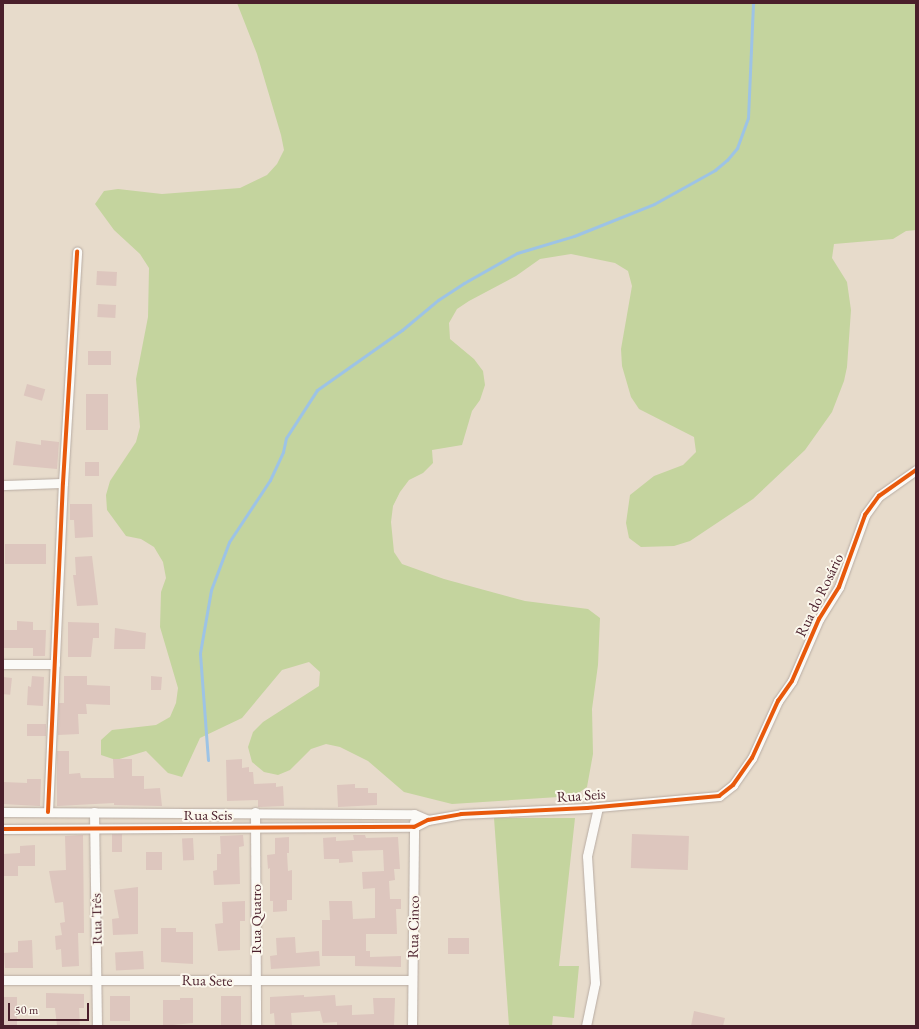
<!DOCTYPE html>
<html>
<head>
<meta charset="utf-8">
<style>
	body { margin:0 }
	#map { position:relative; width:919px; height:1029px; overflow:hidden; background:#e7dbcb; font-family:"EB Garamond",serif }
	div>[style] { position:absolute }
	.green>* { inset:0; background:#c4d49e }
	.stream>* { height:3px; margin:-1.5px; padding:0 1.5px; transform-origin:1.5px; border-radius:1.5px; background:#9dc3e5 }
	.building>* { inset:0; background:#ddc6be; transform-origin:0 0 }
	.roads { filter:drop-shadow(0 0 1px #b8aca3) drop-shadow(0 0 1px #b8aca3) }
	.minor>* { height:9px; margin:-4.5px; padding:0 4.5px; transform-origin:4.5px; border-radius:4.5px; background:#fbfaf7 }
	.cycleway>* { height:4px; margin:-2px; padding:0 2px; transform-origin:2px; border-radius:2px; background:#e8590c }
	span { translate:-50% -50%; white-space:nowrap; text-align:center; line-height:1.15; -webkit-text-stroke:4px #fbf7ec; paint-order:stroke }
	.street-label { font-size:15px; color:#4a1f2b }
	.frame { position:absolute; inset:0; border:4px solid #4a1f2b; pointer-events:none }
	.scale { position:absolute; left:8px; top:1003px; width:81px; height:18px; box-sizing:border-box; border:2px solid #4a1f2b; border-top:0; padding-left:5px; font-size:12px; line-height:14px; white-space:nowrap; color:#4a1f2b; -webkit-text-stroke:3px #fbf7ec; paint-order:stroke }
</style>
</head>
<body>
<div id="map">
	<div class="green">
		<div style="clip-path:polygon(237px 3px,916px 3px,916px 230px,906px 231px,893px 239px,834px 244px,832px 258px,847px 282px,851px 310px,847px 367px,844px 381px,832px 412px,805px 450px,753px 499px,690px 541px,674px 546px,641px 547px,629px 538px,626px 523px,630px 495px,654px 476px,683px 465px,696px 452px,694px 437px,639px 409px,631px 397px,622px 366px,621px 349px,632px 286px,628px 271px,615px 263px,571px 254px,540px 259px,516px 276px,469px 301px,457px 309px,449px 323px,450px 339px,474px 359px,483px 371px,485px 385px,480px 400px,472px 411px,462px 445px,432px 450px,433px 463px,423px 473px,409px 480px,400px 492px,393px 506px,391px 522px,394px 552px,402px 564px,444px 579px,525px 601px,588px 609px,600px 618px,598px 665px,592px 709px,593px 754px,587px 787px,574px 796px,452px 804px,404px 792px,368px 761px,340px 747px,326px 744px,311px 749px,290px 770px,278px 775px,264px 772px,252px 762px,248px 747px,253px 732px,263px 722px,319px 686px,320px 672px,309px 662px,282px 670px,242px 718px,200px 738px,182px 777px,168px 773px,146px 751px,116px 760px,101px 755px,101px 740px,112px 730px,156px 725px,170px 717px,176px 703px,178px 688px,160px 627px,161px 592px,166px 578px,163px 562px,154px 547px,141px 539px,126px 536px,107px 510px,106px 495px,110px 481px,136px 442px,140px 427px,136px 379px,148px 317px,149px 268px,140px 254px,114px 230px,95px 204px,104px 191px,118px 189px,162px 194px,240px 188px,267px 175px,277px 164px,284px 150px,281px 135px,257px 54px)"></div>
		<div style="clip-path:polygon(494px 818px,575px 818px,559px 966px,579px 966px,574px 1018px,553px 1016px,552px 1026px,509px 1026px)"></div>
	</div>
	<div class="stream">
		<div style="left:208px;top:760px;width:107px;rotate:-94.3deg"></div>
		<div style="left:200px;top:653px;width:64px;rotate:-80.1deg"></div>
		<div style="left:211px;top:590px;width:51px;rotate:-69.4deg"></div>
		<div style="left:229px;top:542px;width:74px;rotate:-56.5deg"></div>
		<div style="left:270px;top:480px;width:31px;rotate:-65deg"></div>
		<div style="left:283px;top:452px;width:14px;rotate:-78deg"></div>
		<div style="left:286px;top:438px;width:57px;rotate:-57.1deg"></div>
		<div style="left:317px;top:390px;width:104px;rotate:-35.2deg"></div>
		<div style="left:402px;top:330px;width:47px;rotate:-39.8deg"></div>
		<div style="left:438px;top:300px;width:31px;rotate:-33deg"></div>
		<div style="left:464px;top:283px;width:61px;rotate:-29.5deg"></div>
		<div style="left:517px;top:253px;width:59px;rotate:-16.6deg"></div>
		<div style="left:574px;top:236px;width:86px;rotate:-21.8deg"></div>
		<div style="left:654px;top:204px;width:70px;rotate:-29.1deg"></div>
		<div style="left:715px;top:170px;width:16px;rotate:-40deg"></div>
		<div style="left:727px;top:160px;width:16px;rotate:-50deg"></div>
		<div style="left:737px;top:148px;width:32px;rotate:-70deg"></div>
		<div style="left:748px;top:118px;width:115px;rotate:-87.5deg"></div>
	</div>
	<div class="building">
		<div style="left:97px;top:271px;width:20px;height:14px;rotate:3deg"></div>
		<div style="left:98px;top:304px;width:18px;height:13px;rotate:3deg"></div>
		<div style="left:88px;top:351px;width:23px;height:14px"></div>
		<div style="left:27px;top:384px;width:19px;height:12px;rotate:16deg"></div>
		<div style="left:86px;top:394px;width:22px;height:36px"></div>
		<div style="clip-path:polygon(41px 440px,59px 442px,57px 469px,13px 465px,16px 441px,41px 445px)"></div>
		<div style="left:85px;top:462px;width:14px;height:14px"></div>
		<div style="clip-path:polygon(70px 504px,92px 504px,93px 537px,75px 538px,74px 520px,70px 520px)"></div>
		<div style="left:5px;top:544px;width:41px;height:20px"></div>
		<div style="clip-path:polygon(92px 556px,98px 605px,77px 606px,73px 575px,76px 575px,75px 557px)"></div>
		<div style="clip-path:polygon(17px 621px,33px 622px,33px 630px,46px 630px,45px 656px,33px 656px,33px 648px,3px 648px,3px 630px,17px 630px)"></div>
		<div style="clip-path:polygon(68px 622px,99px 623px,99px 638px,93px 638px,91px 657px,68px 657px)"></div>
		<div style="clip-path:polygon(115px 628px,146px 633px,145px 649px,114px 649px)"></div>
		<div style="clip-path:polygon(32px 676px,44px 677px,43px 706px,27px 705px,28px 686px,31px 687px)"></div>
		<div style="clip-path:polygon(64px 676px,87px 676px,87px 685px,110px 686px,110px 705px,86px 704px,87px 714px,78px 714px,79px 734px,58px 735px,59px 703px,64px 703px)"></div>
		<div style="clip-path:polygon(151px 676px,162px 677px,161px 690px,151px 690px)"></div>
		<div style="left:3px;top:677px;width:9px;height:17px;rotate:6deg"></div>
		<div style="left:27px;top:724px;width:19px;height:12px"></div>
		<div style="clip-path:polygon(57px 751px,69px 751px,69px 774px,80px 773px,81px 778px,114px 778px,113px 759px,132px 759px,132px 776px,144px 776px,144px 789px,160px 788px,162px 806px,114px 805px,114px 803px,57px 806px)"></div>
		<div style="clip-path:polygon(242px 759px,242px 768px,249px 767px,249px 772px,253px 772px,254px 784px,276px 783px,276px 787px,283px 786px,284px 806px,258px 807px,258px 800px,227px 801px,226px 760px)"></div>
		<div style="clip-path:polygon(27px 779px,41px 779px,40px 806px,3px 804px,3px 782px,27px 783px)"></div>
		<div style="clip-path:polygon(355px 784px,355px 788px,368px 788px,368px 793px,377px 793px,377px 805px,338px 807px,337px 785px)"></div>
		<div style="left:122px;top:834px;width:18px;height:10px;rotate:90deg"></div>
		<div style="left:632px;top:834px;width:57px;height:34px;rotate:2deg"></div>
		<div style="clip-path:polygon(83px 835px,84px 933px,78px 933px,79px 966px,62px 967px,61px 949px,56px 950px,55px 936px,62px 935px,60px 923px,65px 922px,63px 902px,55px 903px,49px 871px,66px 870px,65px 836px)"></div>
		<div style="clip-path:polygon(243px 835px,244px 846px,239px 847px,240px 884px,214px 885px,213px 871px,217px 870px,217px 854px,221px 854px,220px 836px)"></div>
		<div style="clip-path:polygon(353px 835px,365px 835px,366px 838px,398px 837px,400px 869px,394px 869px,395px 880px,389px 881px,390px 899px,401px 899px,401px 909px,396px 909px,397px 934px,366px 934px,366px 951px,370px 951px,370px 957px,401px 956px,401px 967px,355px 966px,355px 956px,322px 956px,322px 920px,330px 920px,329px 901px,352px 901px,353px 919px,375px 918px,375px 888px,363px 889px,362px 872px,384px 871px,383px 850px,352px 851px,353px 862px,339px 863px,339px 859px,324px 859px,323px 838px,336px 837px,336px 841px,354px 840px)"></div>
		<div style="clip-path:polygon(289px 837px,289px 853px,287px 853px,288px 871px,292px 870px,292px 900px,287px 900px,287px 911px,273px 912px,273px 901px,270px 901px,270px 868px,268px 869px,267px 855px,275px 854px,275px 838px)"></div>
		<div style="left:193px;top:838px;width:22px;height:11px;rotate:87deg"></div>
		<div style="clip-path:polygon(35px 845px,35px 866px,18px 866px,18px 876px,3px 876px,3px 854px,20px 853px,20px 846px)"></div>
		<div style="left:146px;top:852px;width:16px;height:18px"></div>
		<div style="clip-path:polygon(138px 887px,138px 934px,113px 935px,112px 919px,119px 918px,114px 890px)"></div>
		<div style="clip-path:polygon(245px 901px,245px 921px,240px 921px,240px 950px,218px 951px,215px 924px,223px 923px,222px 902px)"></div>
		<div style="clip-path:polygon(161px 928px,176px 928px,176px 932px,193px 932px,193px 964px,161px 962px)"></div>
		<div style="clip-path:polygon(295px 937px,296px 953px,319px 951px,320px 966px,271px 969px,270px 956px,277px 955px,276px 938px)"></div>
		<div style="left:448px;top:938px;width:21px;height:16px"></div>
		<div style="clip-path:polygon(32px 940px,33px 968px,5px 968px,4px 953px,18px 952px,18px 941px)"></div>
		<div style="left:143px;top:951px;width:18px;height:28px;rotate:87deg"></div>
		<div style="clip-path:polygon(46px 993px,84px 994px,84px 1008px,79px 1008px,80px 1026px,57px 1026px,55px 1008px,46px 1008px)"></div>
		<div style="clip-path:polygon(304px 995px,304px 997px,335px 995px,336px 1006px,352px 1005px,352px 1015px,374px 1014px,373px 998px,395px 998px,394px 1026px,337px 1026px,337px 1022px,323px 1023px,320px 1011px,291px 1013px,292px 1026px,275px 1026px,274px 1013px,270px 1014px,270px 997px)"></div>
		<div style="left:110px;top:996px;width:20px;height:25px"></div>
		<div style="left:221px;top:996px;width:20px;height:30px"></div>
		<div style="left:3px;top:997px;width:14px;height:29px"></div>
		<div style="clip-path:polygon(180px 998px,193px 998px,193px 1023px,163px 1026px,163px 1000px,180px 1000px)"></div>
		<div style="clip-path:polygon(694px 1011px,725px 1018px,723px 1026px,691px 1026px)"></div>
	</div>
	<div class="roads">
		<div class="minor">
			<div style="left:3px;top:485px;width:60px;rotate:-1.9deg"></div>
			<div style="left:3px;top:664px;width:52px"></div>
			<div style="left:3px;top:812px;width:411px;rotate:0.3deg"></div>
			<div style="left:414px;top:814px;width:15px;rotate:23deg"></div>
			<div style="left:48px;top:812px;width:329px;rotate:-87.4deg"></div>
			<div style="left:63px;top:483px;width:232px;rotate:-86.5deg"></div>
			<div style="left:94px;top:812px;width:214px;rotate:89.2deg"></div>
			<div style="left:255px;top:812px;width:214px;rotate:89.7deg"></div>
			<div style="left:3px;top:829px;width:411px;rotate:-0.3deg"></div>
			<div style="left:414px;top:827px;width:16px;rotate:-27deg"></div>
			<div style="left:428px;top:820px;width:34px;rotate:-10deg"></div>
			<div style="left:461px;top:814px;width:126px;rotate:-2.7deg"></div>
			<div style="left:587px;top:808px;width:133px;rotate:-5.2deg"></div>
			<div style="left:719px;top:796px;width:18px;rotate:-38deg"></div>
			<div style="left:733px;top:785px;width:33px;rotate:-55deg"></div>
			<div style="left:752px;top:758px;width:63px;rotate:-65.5deg"></div>
			<div style="left:778px;top:701px;width:24px;rotate:-55deg"></div>
			<div style="left:792px;top:681px;width:68px;rotate:-66.5deg"></div>
			<div style="left:819px;top:619px;width:38px;rotate:-58deg"></div>
			<div style="left:839px;top:587px;width:77px;rotate:-70.1deg"></div>
			<div style="left:865px;top:515px;width:24px;rotate:-54deg"></div>
			<div style="left:879px;top:496px;width:45px;rotate:-35.1deg"></div>
			<div style="left:3px;top:980px;width:409px"></div>
			<div style="left:412px;top:1026px;width:204px;rotate:-89.4deg"></div>
			<div style="left:586px;top:1026px;width:44px;rotate:-78.2deg"></div>
			<div style="left:595px;top:983px;width:127px;rotate:-93.6deg"></div>
			<div style="left:587px;top:856px;width:50px;rotate:-77.3deg"></div>
		</div>
	</div>
	<div class="cycleway">
		<div style="left:48px;top:812px;width:329px;rotate:-87.4deg"></div>
		<div style="left:63px;top:483px;width:232px;rotate:-86.5deg"></div>
		<div style="left:3px;top:829px;width:411px;rotate:-0.3deg"></div>
		<div style="left:414px;top:827px;width:16px;rotate:-27deg"></div>
		<div style="left:428px;top:820px;width:34px;rotate:-10deg"></div>
		<div style="left:461px;top:814px;width:126px;rotate:-2.7deg"></div>
		<div style="left:587px;top:808px;width:133px;rotate:-5.2deg"></div>
		<div style="left:719px;top:796px;width:18px;rotate:-38deg"></div>
		<div style="left:733px;top:785px;width:33px;rotate:-55deg"></div>
		<div style="left:752px;top:758px;width:63px;rotate:-65.5deg"></div>
		<div style="left:778px;top:701px;width:24px;rotate:-55deg"></div>
		<div style="left:792px;top:681px;width:68px;rotate:-66.5deg"></div>
		<div style="left:819px;top:619px;width:38px;rotate:-58deg"></div>
		<div style="left:839px;top:587px;width:77px;rotate:-70.1deg"></div>
		<div style="left:865px;top:515px;width:24px;rotate:-54deg"></div>
		<div style="left:879px;top:496px;width:45px;rotate:-35.1deg"></div>
	</div>
	<div class="street-label">
		<span style="left:819px;top:595px;rotate:-64deg">Rua do Rosário</span>
		<span style="left:581px;top:795px;rotate:-4deg">Rua Seis</span>
		<span style="left:208px;top:815px">Rua Seis</span>
		<span style="left:96px;top:919px;rotate:-91deg">Rua Três</span>
		<span style="left:256px;top:919px;rotate:-90deg">Rua Quatro</span>
		<span style="left:413px;top:927px;rotate:-89deg">Rua Cinco</span>
		<span style="left:207px;top:980px;rotate:1deg">Rua Sete</span>
	</div>
	<div class="frame"></div>
	<div class="scale">50 m</div>
</div>
</body>
</html>
